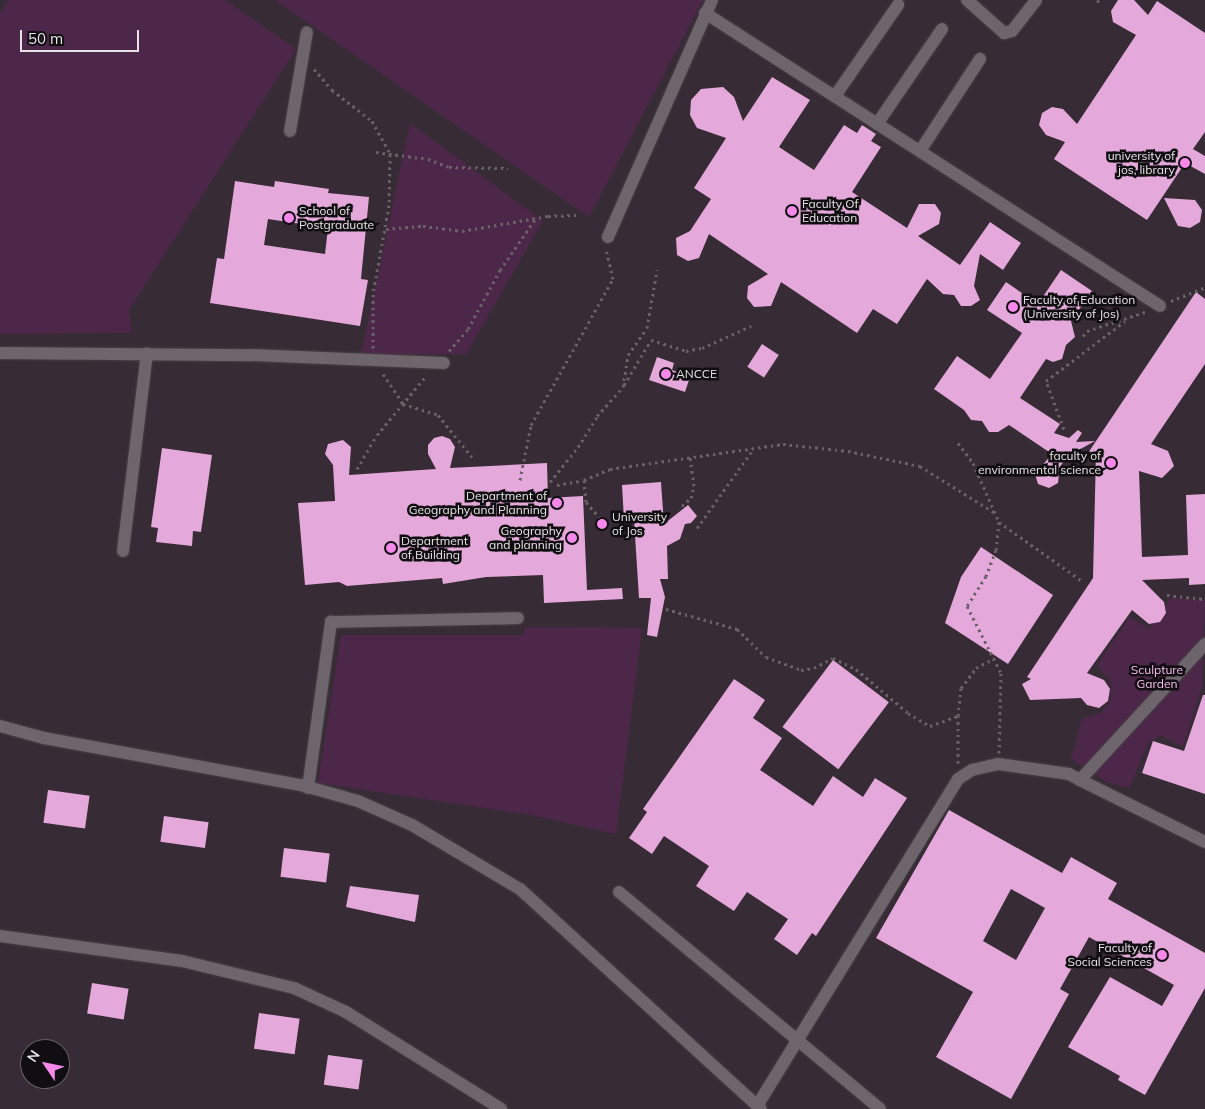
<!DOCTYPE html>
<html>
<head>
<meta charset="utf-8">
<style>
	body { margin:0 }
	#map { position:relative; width:1205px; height:1109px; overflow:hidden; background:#2a2329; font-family:Mulish,sans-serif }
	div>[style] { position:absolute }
	.built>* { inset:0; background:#372c35 }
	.green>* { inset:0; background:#4d2749 }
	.building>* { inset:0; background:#e4a8db; transform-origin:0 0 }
	.path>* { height:3px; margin-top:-1.5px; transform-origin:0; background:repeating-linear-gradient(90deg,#696368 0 2.5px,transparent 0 6.5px) }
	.roads { filter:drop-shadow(0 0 1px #454044) drop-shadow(0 0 1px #454044) }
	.minor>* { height:12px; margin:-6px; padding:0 6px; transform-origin:6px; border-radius:6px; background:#6d656b }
	.dots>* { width:14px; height:14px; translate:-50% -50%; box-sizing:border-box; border:2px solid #100e10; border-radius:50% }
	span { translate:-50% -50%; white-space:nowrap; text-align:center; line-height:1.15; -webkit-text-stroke:5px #100e10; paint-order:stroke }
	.poi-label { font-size:12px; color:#e7e3e6 }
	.right { translate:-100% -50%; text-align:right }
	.left { translate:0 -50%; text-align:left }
	.park-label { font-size:12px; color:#fbbcf2 }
	.north { position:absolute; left:20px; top:1039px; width:50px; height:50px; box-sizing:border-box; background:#100e10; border:1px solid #666366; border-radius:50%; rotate:304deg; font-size:14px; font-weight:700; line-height:20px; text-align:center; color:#e7e3e6 }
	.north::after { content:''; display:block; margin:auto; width:18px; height:22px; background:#f788eb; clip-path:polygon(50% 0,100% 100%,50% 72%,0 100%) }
	.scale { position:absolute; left:20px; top:30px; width:119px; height:22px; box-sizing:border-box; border:2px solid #e7e3e6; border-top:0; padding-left:6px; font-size:15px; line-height:18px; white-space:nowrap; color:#e7e3e6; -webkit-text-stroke:4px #100e10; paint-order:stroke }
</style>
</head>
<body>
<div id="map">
	<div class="built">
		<div style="clip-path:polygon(evenodd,0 0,1205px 0,1205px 1109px,0 1109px,0 0,30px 1049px,60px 1049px,60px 1079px,30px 1079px,30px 1049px)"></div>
	</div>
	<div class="green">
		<div style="clip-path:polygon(8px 0,225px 0,296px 49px,129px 310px,132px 333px,0 334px,0 14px)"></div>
		<div style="clip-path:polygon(275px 0,703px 0,589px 217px)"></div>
		<div style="clip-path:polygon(410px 123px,543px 221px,466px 354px,361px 355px)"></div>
		<div style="clip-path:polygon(1171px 598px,1205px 600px,1202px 686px,1183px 747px,1160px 735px,1148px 744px,1129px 788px,1107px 782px,1071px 759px,1082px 719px,1101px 713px,1111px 700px,1111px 682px,1097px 665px,1130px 617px,1149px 629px)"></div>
		<div style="clip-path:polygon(524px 627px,642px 628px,616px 834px,531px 815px,318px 783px,341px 635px,524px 635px)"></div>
	</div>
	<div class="building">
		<div style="clip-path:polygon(1118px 0,1134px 0,1148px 15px,1157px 1px,1205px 33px,1205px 132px,1193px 149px,1205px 156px,1205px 174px,1185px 163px,1147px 220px,1054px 159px,1065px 142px,1046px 135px,1039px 125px,1042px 113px,1052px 107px,1063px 109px,1077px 124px,1136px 35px,1113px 22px,1111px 11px)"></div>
		<div style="clip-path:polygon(772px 77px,810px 100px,779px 147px,814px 170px,844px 125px,857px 133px,862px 125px,876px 134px,871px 141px,881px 147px,852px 192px,907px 228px,919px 204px,935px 204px,941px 213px,939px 224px,918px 236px,960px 265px,990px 222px,1021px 243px,1003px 270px,980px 254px,974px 286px,980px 300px,971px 306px,961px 306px,954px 295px,943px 294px,927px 279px,897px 324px,873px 309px,857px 333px,781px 282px,771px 306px,754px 307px,747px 298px,748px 286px,768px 274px,709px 234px,699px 258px,688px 261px,677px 255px,676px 238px,690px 231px,711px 199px,694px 188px,726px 138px,697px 128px,690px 115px,691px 100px,701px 89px,723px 87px,734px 97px,743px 121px)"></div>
		<div style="clip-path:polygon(evenodd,235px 181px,274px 187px,275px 181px,329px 189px,328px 193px,369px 197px,361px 279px,368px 280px,360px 326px,210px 303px,217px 258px,224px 259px,235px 181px,268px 219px,328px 228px,325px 254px,264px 245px,268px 219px)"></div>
		<div style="clip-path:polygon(1164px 198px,1195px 200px,1202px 210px,1200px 222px,1190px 228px,1178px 226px)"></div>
		<div style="clip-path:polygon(1061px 270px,1092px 291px,1071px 321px,1075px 337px,1066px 345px,1062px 359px,1053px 362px,1046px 359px,1020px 398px,1060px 424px,1054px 433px,1069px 438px,1078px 430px,1082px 433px,1076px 442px,1095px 441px,1066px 457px,1060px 467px,1058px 483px,1049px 488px,1038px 484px,1035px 474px,1052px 454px,1009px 425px,998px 432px,989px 432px,982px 421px,971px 420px,964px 410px,934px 389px,957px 356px,990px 379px,1022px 333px,987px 310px,1006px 282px,1038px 304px)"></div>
		<div style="clip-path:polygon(1196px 292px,1205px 299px,1205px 364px,1151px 444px,1168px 451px,1174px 466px,1162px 478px,1139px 471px,1142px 557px,1188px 555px,1186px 495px,1205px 494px,1205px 584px,1189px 585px,1189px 578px,1142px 580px,1164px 602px,1166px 613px,1160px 622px,1149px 624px,1132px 610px,1087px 673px,1104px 680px,1110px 689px,1108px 701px,1099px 708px,1087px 705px,1081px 698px,1030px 700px,1022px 684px,1031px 679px,1027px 677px,1093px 578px,1096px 453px,1088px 453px)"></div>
		<div style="left:762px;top:344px;width:20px;height:27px;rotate:33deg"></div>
		<div style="clip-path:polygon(657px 357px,674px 363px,672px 370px,690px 377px,685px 392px,649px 380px)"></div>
		<div style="clip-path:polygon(442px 436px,450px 439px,455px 447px,450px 468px,547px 463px,548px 498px,583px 496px,587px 590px,622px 588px,623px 599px,544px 603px,543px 575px,486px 577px,443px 584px,442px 578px,347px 586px,339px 582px,305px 585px,298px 503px,335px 501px,333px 465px,325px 454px,328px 444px,343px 440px,351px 447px,349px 475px,436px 469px,428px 454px,428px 445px,434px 438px)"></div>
		<div style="clip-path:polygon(162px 448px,212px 455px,201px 532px,193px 531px,192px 546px,156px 542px,158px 528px,151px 527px)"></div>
		<div style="clip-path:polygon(661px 482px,664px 524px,688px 505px,697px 516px,691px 523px,685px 524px,680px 539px,667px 546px,668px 579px,660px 579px,665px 597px,657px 637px,647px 635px,651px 598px,639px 598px,634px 520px,624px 520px,622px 485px)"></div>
		<div style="clip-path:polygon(981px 547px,1053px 595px,1008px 664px,945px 623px,961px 577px)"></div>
		<div style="left:833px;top:660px;width:70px;height:84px;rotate:37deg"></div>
		<div style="clip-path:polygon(734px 679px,765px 700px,753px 718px,782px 738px,760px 770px,813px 806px,833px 776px,863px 797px,875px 778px,907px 798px,816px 936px,812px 933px,797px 955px,774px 939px,788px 919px,747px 892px,734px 911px,696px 886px,709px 866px,664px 836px,652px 854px,629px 838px,647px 812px,643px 809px)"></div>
		<div style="clip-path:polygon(1203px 695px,1205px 695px,1205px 794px,1142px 773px,1153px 741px,1184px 751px)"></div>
		<div style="left:48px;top:790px;width:42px;height:33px;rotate:8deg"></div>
		<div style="clip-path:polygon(evenodd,949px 810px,1062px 873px,1071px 857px,1117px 883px,1108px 899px,1205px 953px,1205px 988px,1145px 1095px,1118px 1080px,1120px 1076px,1068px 1047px,1110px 977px,1162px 1006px,1174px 985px,1089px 937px,1060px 989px,1069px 994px,1011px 1099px,936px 1057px,973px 992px,876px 938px,949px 810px,1011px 889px,1045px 908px,1016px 960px,983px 941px,1011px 889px)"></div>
		<div style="left:164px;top:816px;width:45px;height:26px;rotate:8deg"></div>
		<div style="left:284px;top:848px;width:46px;height:29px;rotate:7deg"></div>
		<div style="clip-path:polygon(350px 886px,419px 895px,415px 922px,346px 907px)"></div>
		<div style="left:92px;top:983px;width:37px;height:31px;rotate:9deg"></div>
		<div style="left:259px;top:1013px;width:41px;height:36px;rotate:8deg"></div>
		<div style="left:328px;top:1055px;width:35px;height:30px;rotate:8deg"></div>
	</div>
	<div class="path">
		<div style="left:1097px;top:0;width:3px;rotate:45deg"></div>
		<div style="left:314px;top:69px;width:28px;rotate:49deg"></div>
		<div style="left:332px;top:90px;width:51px;rotate:37.8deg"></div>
		<div style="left:372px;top:121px;width:38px;rotate:61deg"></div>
		<div style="left:390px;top:154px;width:51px;rotate:91.1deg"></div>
		<div style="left:389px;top:205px;width:90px;rotate:100.2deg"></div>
		<div style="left:373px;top:294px;width:54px;rotate:90deg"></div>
		<div style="left:376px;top:152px;width:52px;rotate:7.7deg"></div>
		<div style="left:428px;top:159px;width:22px;rotate:21deg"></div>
		<div style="left:449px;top:167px;width:59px;rotate:1deg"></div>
		<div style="left:386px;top:229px;width:37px;rotate:-5deg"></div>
		<div style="left:423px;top:226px;width:39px;rotate:7deg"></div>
		<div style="left:462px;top:231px;width:87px;rotate:-9.9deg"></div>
		<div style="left:548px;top:216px;width:28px;rotate:-2deg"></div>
		<div style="left:1171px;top:301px;width:37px;rotate:-22deg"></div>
		<div style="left:1083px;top:336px;width:6px;rotate:-51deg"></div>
		<div style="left:1087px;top:331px;width:61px;rotate:-18.1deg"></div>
		<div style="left:449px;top:351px;width:29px;rotate:-49deg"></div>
		<div style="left:468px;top:329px;width:67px;rotate:-61.5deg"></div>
		<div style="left:500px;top:270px;width:63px;rotate:-55.3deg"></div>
		<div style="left:383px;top:374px;width:36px;rotate:56deg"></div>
		<div style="left:403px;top:404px;width:37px;rotate:17deg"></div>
		<div style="left:438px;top:415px;width:54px;rotate:51deg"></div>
		<div style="left:624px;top:385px;width:52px;rotate:-59deg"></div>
		<div style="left:651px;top:340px;width:37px;rotate:17deg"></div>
		<div style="left:686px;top:351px;width:16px;rotate:-11deg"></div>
		<div style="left:702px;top:348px;width:54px;rotate:-24.2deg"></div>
		<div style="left:1064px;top:429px;width:51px;rotate:-110.6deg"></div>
		<div style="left:1046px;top:381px;width:99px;rotate:-37.2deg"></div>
		<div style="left:958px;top:443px;width:25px;rotate:53deg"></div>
		<div style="left:973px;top:463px;width:64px;rotate:66.2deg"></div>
		<div style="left:999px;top:522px;width:102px;rotate:35.4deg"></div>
		<div style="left:357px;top:469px;width:39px;rotate:-60deg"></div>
		<div style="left:377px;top:435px;width:77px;rotate:-50.3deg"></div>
		<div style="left:520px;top:480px;width:56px;rotate:-78.7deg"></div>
		<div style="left:531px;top:425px;width:167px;rotate:-60.7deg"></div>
		<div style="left:613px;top:279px;width:31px;rotate:-103deg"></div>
		<div style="left:584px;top:480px;width:22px;rotate:85deg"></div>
		<div style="left:586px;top:502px;width:33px;rotate:49deg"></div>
		<div style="left:550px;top:482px;width:45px;rotate:-51.3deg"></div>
		<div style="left:578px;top:447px;width:36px;rotate:-58deg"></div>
		<div style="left:597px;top:416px;width:39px;rotate:-48deg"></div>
		<div style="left:623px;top:387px;width:32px;rotate:-81deg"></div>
		<div style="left:628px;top:355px;width:33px;rotate:-55deg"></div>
		<div style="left:647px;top:328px;width:59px;rotate:-80.2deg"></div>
		<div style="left:557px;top:485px;width:27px;rotate:-10deg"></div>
		<div style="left:584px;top:480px;width:28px;rotate:-23deg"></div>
		<div style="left:610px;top:469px;width:175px;rotate:-8.2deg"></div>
		<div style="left:783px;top:444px;width:65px;rotate:6.1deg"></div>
		<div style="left:848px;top:451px;width:74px;rotate:11.8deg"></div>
		<div style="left:920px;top:466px;width:89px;rotate:32.1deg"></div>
		<div style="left:682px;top:506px;width:12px;rotate:-42deg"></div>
		<div style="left:691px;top:498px;width:12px;rotate:-76deg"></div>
		<div style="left:694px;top:486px;width:30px;rotate:-98deg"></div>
		<div style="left:999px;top:522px;width:28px;rotate:96deg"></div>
		<div style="left:996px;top:550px;width:28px;rotate:111deg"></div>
		<div style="left:986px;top:576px;width:36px;rotate:122deg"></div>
		<div style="left:967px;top:606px;width:75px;rotate:63.1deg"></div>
		<div style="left:1001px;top:673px;width:80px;rotate:91.4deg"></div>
		<div style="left:697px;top:528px;width:95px;rotate:-54.5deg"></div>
		<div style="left:1167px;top:595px;width:38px;rotate:6deg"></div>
		<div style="left:666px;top:609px;width:74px;rotate:15.7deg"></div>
		<div style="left:737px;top:629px;width:40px;rotate:44deg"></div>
		<div style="left:766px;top:657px;width:37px;rotate:20deg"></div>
		<div style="left:801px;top:670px;width:13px;rotate:-9deg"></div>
		<div style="left:814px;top:668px;width:21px;rotate:-28deg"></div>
		<div style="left:833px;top:658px;width:25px;rotate:26deg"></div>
		<div style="left:856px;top:669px;width:68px;rotate:40.2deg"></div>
		<div style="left:908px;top:713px;width:26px;rotate:31deg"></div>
		<div style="left:930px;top:726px;width:30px;rotate:-20deg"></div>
		<div style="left:958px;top:716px;width:28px;rotate:-84deg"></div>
		<div style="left:961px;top:688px;width:25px;rotate:-53deg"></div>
		<div style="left:976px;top:668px;width:21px;rotate:-28deg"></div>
		<div style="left:958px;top:763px;width:47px;rotate:-90deg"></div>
	</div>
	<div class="roads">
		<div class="minor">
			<div style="left:967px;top:0;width:50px;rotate:41.7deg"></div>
			<div style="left:1004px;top:33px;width:8px;rotate:-14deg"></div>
			<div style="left:1012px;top:31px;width:39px;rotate:-52deg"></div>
			<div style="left:705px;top:13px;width:541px;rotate:32.78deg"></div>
			<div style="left:835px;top:96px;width:111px;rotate:-55.3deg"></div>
			<div style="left:877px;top:124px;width:115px;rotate:-55.6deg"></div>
			<div style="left:290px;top:131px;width:100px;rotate:-80.3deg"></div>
			<div style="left:920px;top:151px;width:110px;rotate:-56.9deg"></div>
			<div style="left:608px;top:237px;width:259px;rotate:-66.3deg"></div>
			<div style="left:0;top:353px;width:252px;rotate:0.5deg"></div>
			<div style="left:252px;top:355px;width:192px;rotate:2.4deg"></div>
			<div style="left:123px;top:551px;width:199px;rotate:-83.1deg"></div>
			<div style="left:0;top:726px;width:46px;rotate:15.3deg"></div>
			<div style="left:44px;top:738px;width:261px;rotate:10.4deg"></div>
			<div style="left:301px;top:785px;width:59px;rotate:15.7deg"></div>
			<div style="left:358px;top:801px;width:59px;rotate:24deg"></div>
			<div style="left:412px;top:825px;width:126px;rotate:30.7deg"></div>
			<div style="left:520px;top:889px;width:326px;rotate:42.4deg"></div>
			<div style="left:1080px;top:780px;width:140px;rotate:26.4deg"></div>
			<div style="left:308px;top:788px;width:168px;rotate:-82.1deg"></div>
			<div style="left:331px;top:622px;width:187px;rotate:-1.2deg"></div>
			<div style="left:619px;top:892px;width:339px;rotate:39.7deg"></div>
			<div style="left:0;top:936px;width:184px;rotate:7.8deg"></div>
			<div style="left:182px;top:961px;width:115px;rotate:13.6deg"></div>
			<div style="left:294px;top:988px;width:57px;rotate:24.8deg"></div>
			<div style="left:346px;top:1012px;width:183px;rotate:32deg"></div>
			<div style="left:757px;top:1106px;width:384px;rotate:-58.4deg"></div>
			<div style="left:958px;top:779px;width:17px;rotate:-33deg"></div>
			<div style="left:972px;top:770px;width:27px;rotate:-13deg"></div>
			<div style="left:998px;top:764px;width:72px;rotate:8deg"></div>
			<div style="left:1069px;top:774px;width:13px;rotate:29deg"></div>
			<div style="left:1080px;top:780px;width:185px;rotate:-47.4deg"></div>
		</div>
	</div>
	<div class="dots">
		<div style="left:1185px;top:163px;background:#f788eb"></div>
		<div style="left:792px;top:211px;background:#f788eb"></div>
		<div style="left:289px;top:218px;background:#f788eb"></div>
		<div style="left:1013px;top:307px;background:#f788eb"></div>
		<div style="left:666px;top:374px;background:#f788eb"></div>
		<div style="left:1111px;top:463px;background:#f788eb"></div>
		<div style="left:557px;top:503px;background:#f788eb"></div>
		<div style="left:602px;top:524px;background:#f788eb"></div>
		<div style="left:572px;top:538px;background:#f788eb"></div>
		<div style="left:391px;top:548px;background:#f788eb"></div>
		<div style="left:1162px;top:955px;background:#f788eb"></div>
	</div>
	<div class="poi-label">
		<span class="right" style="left:1175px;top:163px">university of<br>jos, library</span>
		<span class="left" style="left:802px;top:211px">Faculty Of<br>Education</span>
		<span class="left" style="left:299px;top:218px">School of<br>Postgraduate</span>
		<span class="left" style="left:1023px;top:307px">Faculty of Education<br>(University of Jos)</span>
		<span class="left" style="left:676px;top:374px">ANCCE</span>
		<span class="right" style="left:1101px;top:463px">faculty of<br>environmental science</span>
		<span class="right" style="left:547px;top:503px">Department of<br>Geography and Planning</span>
		<span class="left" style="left:612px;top:524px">University<br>of Jos</span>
		<span class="right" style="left:562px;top:538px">Geography<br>and planning</span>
		<span class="left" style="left:401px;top:548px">Department<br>of Building</span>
		<span class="right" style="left:1152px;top:955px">Faculty of<br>Social Sciences</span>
	</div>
	<div class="park-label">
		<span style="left:1157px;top:677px">Sculpture<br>Garden</span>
	</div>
	<div class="north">N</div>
	<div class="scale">50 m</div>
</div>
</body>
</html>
